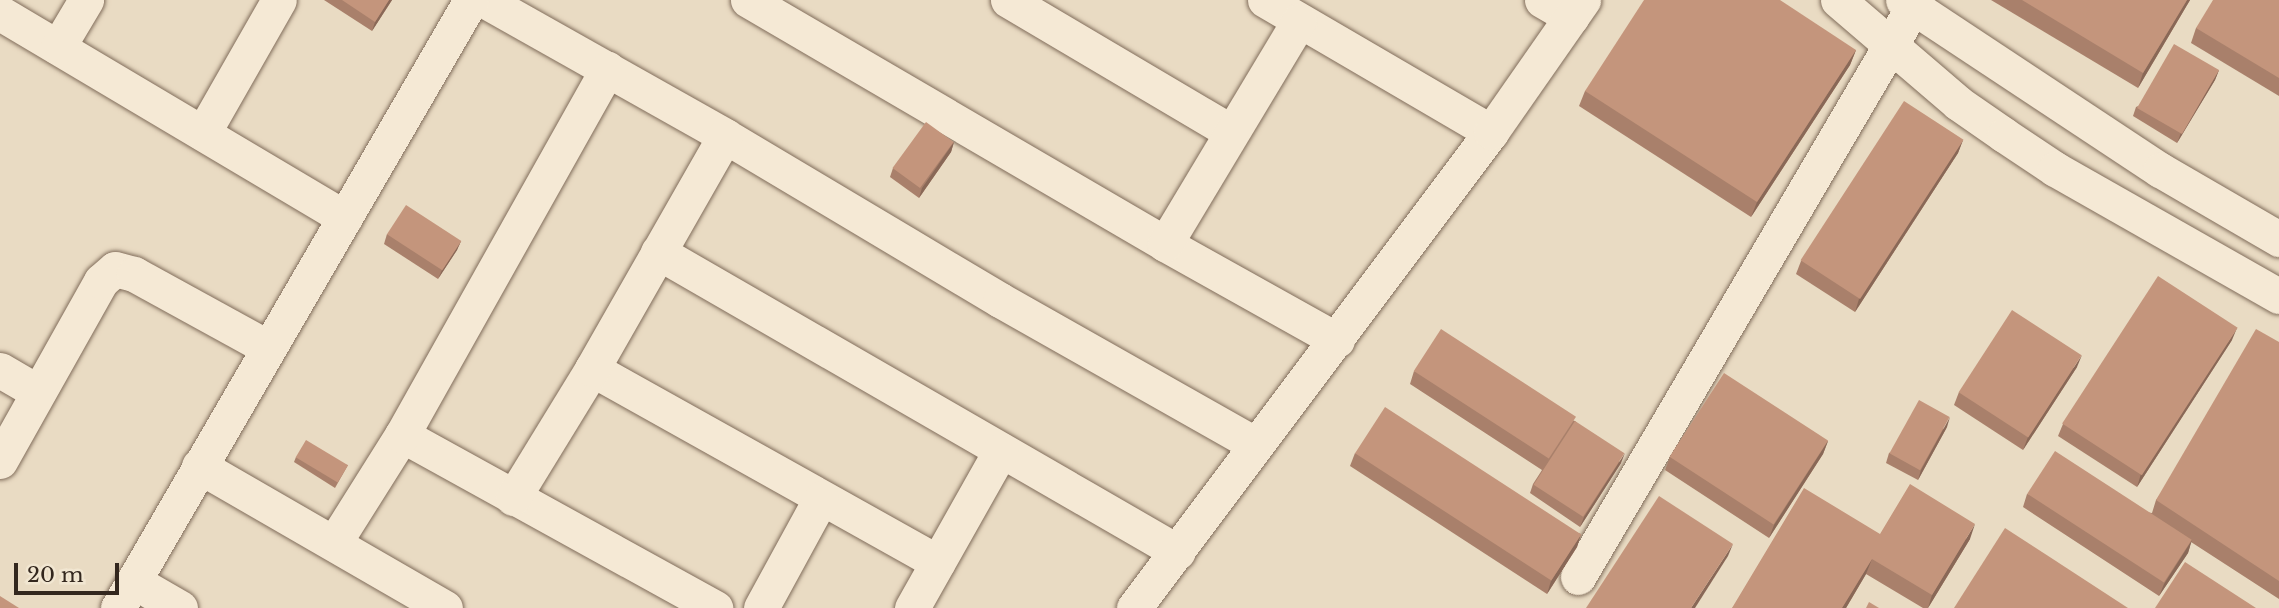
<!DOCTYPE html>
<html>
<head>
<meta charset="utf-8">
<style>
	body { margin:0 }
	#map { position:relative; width:2279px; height:608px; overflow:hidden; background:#e9dbc3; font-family:"Libre Baskerville",serif }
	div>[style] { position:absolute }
	.roads { filter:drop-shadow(0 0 2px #816d5b) drop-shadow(0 0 2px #816d5b) }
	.minor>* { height:35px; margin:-17.5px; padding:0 17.5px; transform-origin:17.5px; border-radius:17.5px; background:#f5e9d5 }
	.wall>* { inset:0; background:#a9806b }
	.shaded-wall>* { inset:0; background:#896857 }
	.building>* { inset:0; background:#c4957c; transform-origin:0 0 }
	span { translate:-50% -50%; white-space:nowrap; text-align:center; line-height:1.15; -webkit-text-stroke:7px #f1e6d1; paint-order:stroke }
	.scale { position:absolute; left:14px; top:563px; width:105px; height:32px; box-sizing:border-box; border:4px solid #33271e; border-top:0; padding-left:9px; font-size:21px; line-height:24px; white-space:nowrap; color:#33271e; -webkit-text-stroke:5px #f1e6d1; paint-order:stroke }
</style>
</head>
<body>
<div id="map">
	<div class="roads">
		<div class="minor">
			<div style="left:484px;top:0;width:277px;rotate:29.4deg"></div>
			<div style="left:725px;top:136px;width:320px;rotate:30.8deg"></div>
			<div style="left:1000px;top:300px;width:294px;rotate:29.5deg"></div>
			<div style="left:748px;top:0;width:483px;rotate:30.3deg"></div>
			<div style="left:1165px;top:244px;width:197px;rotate:29.2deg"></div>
			<div style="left:1008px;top:0;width:259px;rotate:30.6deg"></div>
			<div style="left:1265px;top:0;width:262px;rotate:30.3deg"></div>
			<div style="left:1542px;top:0;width:34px;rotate:30deg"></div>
			<div style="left:1838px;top:0;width:158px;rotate:40.6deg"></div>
			<div style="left:1958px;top:103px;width:56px;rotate:34.8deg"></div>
			<div style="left:2004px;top:135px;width:61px;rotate:33.7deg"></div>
			<div style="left:2055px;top:169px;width:257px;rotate:29.6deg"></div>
			<div style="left:1903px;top:0;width:308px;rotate:33.5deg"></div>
			<div style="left:2160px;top:170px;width:138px;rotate:30.1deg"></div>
			<div style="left:0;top:13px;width:401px;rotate:30.7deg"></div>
			<div style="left:58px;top:47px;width:55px;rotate:-59.2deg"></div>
			<div style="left:203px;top:133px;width:153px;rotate:-60.3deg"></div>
			<div style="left:1165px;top:244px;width:260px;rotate:-59deg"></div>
			<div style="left:658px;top:252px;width:600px;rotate:29.98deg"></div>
			<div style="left:592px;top:369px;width:396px;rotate:29.2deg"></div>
			<div style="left:0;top:370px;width:44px;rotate:30.1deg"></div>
			<div style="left:402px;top:435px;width:358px;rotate:28.9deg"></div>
			<div style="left:0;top:461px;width:206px;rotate:-60.7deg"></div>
			<div style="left:101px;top:281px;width:18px;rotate:-41deg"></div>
			<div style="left:115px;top:269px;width:20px;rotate:15deg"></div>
			<div style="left:134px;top:274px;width:152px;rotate:28.8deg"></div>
			<div style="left:199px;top:466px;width:284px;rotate:30deg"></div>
			<div style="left:513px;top:498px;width:151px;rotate:-58.5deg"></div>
			<div style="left:592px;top:369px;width:268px;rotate:-60.3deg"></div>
			<div style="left:334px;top:543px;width:128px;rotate:-57.8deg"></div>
			<div style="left:402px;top:435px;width:420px;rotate:-60.7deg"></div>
			<div style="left:1578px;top:577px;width:669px;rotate:-59.56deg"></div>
			<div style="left:135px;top:582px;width:52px;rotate:30deg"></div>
			<div style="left:118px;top:608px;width:703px;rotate:-59.86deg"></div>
			<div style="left:761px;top:608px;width:125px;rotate:-61.4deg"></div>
			<div style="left:912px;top:608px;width:181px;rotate:-60.6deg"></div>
			<div style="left:1134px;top:608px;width:595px;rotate:-53.13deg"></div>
			<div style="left:1491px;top:132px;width:161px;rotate:-55.1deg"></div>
		</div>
	</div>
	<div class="wall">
		<div style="clip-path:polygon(324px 0,392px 0,372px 31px)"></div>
		<div style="clip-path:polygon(1991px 0,2190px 0,2138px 88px)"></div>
		<div style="clip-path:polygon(2279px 0,2279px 96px,2191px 43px,2196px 28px)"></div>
		<div style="clip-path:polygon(1856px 50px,1850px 65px,1751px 217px,1579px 106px,1585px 91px)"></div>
		<div style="clip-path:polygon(2219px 70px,2215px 80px,2177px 143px,2133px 116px,2136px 107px)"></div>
		<div style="clip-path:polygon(1963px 140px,1958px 153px,1855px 312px,1796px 274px,1801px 261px)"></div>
		<div style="clip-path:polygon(954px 142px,951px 152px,919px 198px,890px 177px,893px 168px)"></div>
		<div style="clip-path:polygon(387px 234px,461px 241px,457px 250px,438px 279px,384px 244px)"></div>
		<div style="clip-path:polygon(2232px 340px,2137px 487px,2058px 436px,2063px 424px)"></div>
		<div style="clip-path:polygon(2279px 342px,2279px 599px,2191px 542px,2188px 553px,2159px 596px,2023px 507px,2027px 494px,2152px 513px,2156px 500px)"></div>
		<div style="clip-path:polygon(2077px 367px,2023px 450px,1954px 405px,1959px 392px)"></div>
		<div style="clip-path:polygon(1414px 371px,1575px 421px,1621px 463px,1580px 527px,1530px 493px,1533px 484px,1542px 470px,1410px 384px)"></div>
		<div style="clip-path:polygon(1947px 427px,1918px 480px,1886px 463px,1889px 453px)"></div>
		<div style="clip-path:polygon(1828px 441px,1823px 454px,1769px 538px,1665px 470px,1670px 457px)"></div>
		<div style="clip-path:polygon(1355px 453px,1581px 534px,1577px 547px,1547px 594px,1350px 466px)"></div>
		<div style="clip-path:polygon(296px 457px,348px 465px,335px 488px,294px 462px)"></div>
		<div style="clip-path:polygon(1880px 534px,1970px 539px,1928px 608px,1923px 608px,1866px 574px,1846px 608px,1732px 608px)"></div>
	</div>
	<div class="shaded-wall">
		<div style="clip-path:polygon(389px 0,392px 0,372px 31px,375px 22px)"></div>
		<div style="clip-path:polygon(2187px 0,2190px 0,2138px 88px,2143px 73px)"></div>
		<div style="clip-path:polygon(1856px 50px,1850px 65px,1751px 217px,1757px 202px)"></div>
		<div style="clip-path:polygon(2219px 70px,2215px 80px,2177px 143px,2181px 133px)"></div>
		<div style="clip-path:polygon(1963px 140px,1958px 153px,1855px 312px,1859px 299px)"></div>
		<div style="clip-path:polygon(954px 142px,951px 152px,919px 198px,922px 188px)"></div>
		<div style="clip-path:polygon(461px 241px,457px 250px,438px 279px,442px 270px)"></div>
		<div style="clip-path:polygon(2237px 328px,2232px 340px,2137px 487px,2141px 474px)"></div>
		<div style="clip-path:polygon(2082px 355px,2077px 367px,2023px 450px,2028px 437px)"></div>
		<div style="clip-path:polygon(1950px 417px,1947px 427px,1918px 480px,1921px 470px)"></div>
		<div style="clip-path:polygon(1828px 441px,1823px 454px,1769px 538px,1774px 525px)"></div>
		<div style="clip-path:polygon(1625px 453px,1621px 463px,1580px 527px,1584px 517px)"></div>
		<div style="clip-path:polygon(1975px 524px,1970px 539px,1928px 608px,1932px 595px)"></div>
		<div style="clip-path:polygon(1581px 534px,1577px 547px,1547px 594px,1551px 581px)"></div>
		<div style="clip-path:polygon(2192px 540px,2188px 553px,2159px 596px,2164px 584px)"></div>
		<div style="clip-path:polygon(1733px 544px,1728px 556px,1695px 608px,1691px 608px)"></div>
		<div style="clip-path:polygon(1872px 559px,1866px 574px,1846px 608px,1842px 608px)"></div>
	</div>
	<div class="building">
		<div style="clip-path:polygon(342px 0,389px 0,375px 22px)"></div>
		<div style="clip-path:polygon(1644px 0,1780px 0,1856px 50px,1757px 202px,1585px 91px)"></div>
		<div style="clip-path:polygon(2022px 0,2187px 0,2143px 73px)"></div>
		<div style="clip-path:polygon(2213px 0,2279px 0,2279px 78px,2196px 28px)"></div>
		<div style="left:2174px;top:44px;width:52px;height:74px;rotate:30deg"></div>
		<div style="left:1904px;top:101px;width:71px;height:190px;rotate:33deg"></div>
		<div style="left:926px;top:122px;width:34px;height:57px;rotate:36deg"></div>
		<div style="left:406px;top:205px;width:66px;height:35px;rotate:33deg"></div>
		<div style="left:2158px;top:276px;width:95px;height:176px;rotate:33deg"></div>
		<div style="left:2012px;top:310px;width:83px;height:98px;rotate:33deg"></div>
		<div style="left:1441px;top:329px;width:161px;height:50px;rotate:33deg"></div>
		<div style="clip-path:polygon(2256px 329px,2279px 342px,2279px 581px,2156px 500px)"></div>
		<div style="left:1724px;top:373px;width:124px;height:100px;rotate:33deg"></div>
		<div style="left:1919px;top:400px;width:35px;height:61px;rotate:29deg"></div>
		<div style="left:1385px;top:407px;width:234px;height:55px;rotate:33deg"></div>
		<div style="left:1575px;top:421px;width:59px;height:76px;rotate:33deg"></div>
		<div style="left:306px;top:440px;width:49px;height:20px;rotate:31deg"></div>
		<div style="left:2055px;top:451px;width:163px;height:51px;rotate:33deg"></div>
		<div style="clip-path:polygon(1910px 484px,1975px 524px,1932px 595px,1872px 559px,1842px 608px,1732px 608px,1804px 488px,1880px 534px)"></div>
		<div style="clip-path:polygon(1659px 496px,1733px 544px,1691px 608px,1586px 608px)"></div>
		<div style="clip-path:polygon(2005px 528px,2128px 608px,1954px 608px)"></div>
		<div style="clip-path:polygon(2185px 562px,2256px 608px,2155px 608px)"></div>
		<div style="clip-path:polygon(0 596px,19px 608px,0 608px)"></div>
		<div style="clip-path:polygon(1869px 602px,1879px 608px,1866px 608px)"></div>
	</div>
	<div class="scale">20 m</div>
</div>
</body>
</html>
